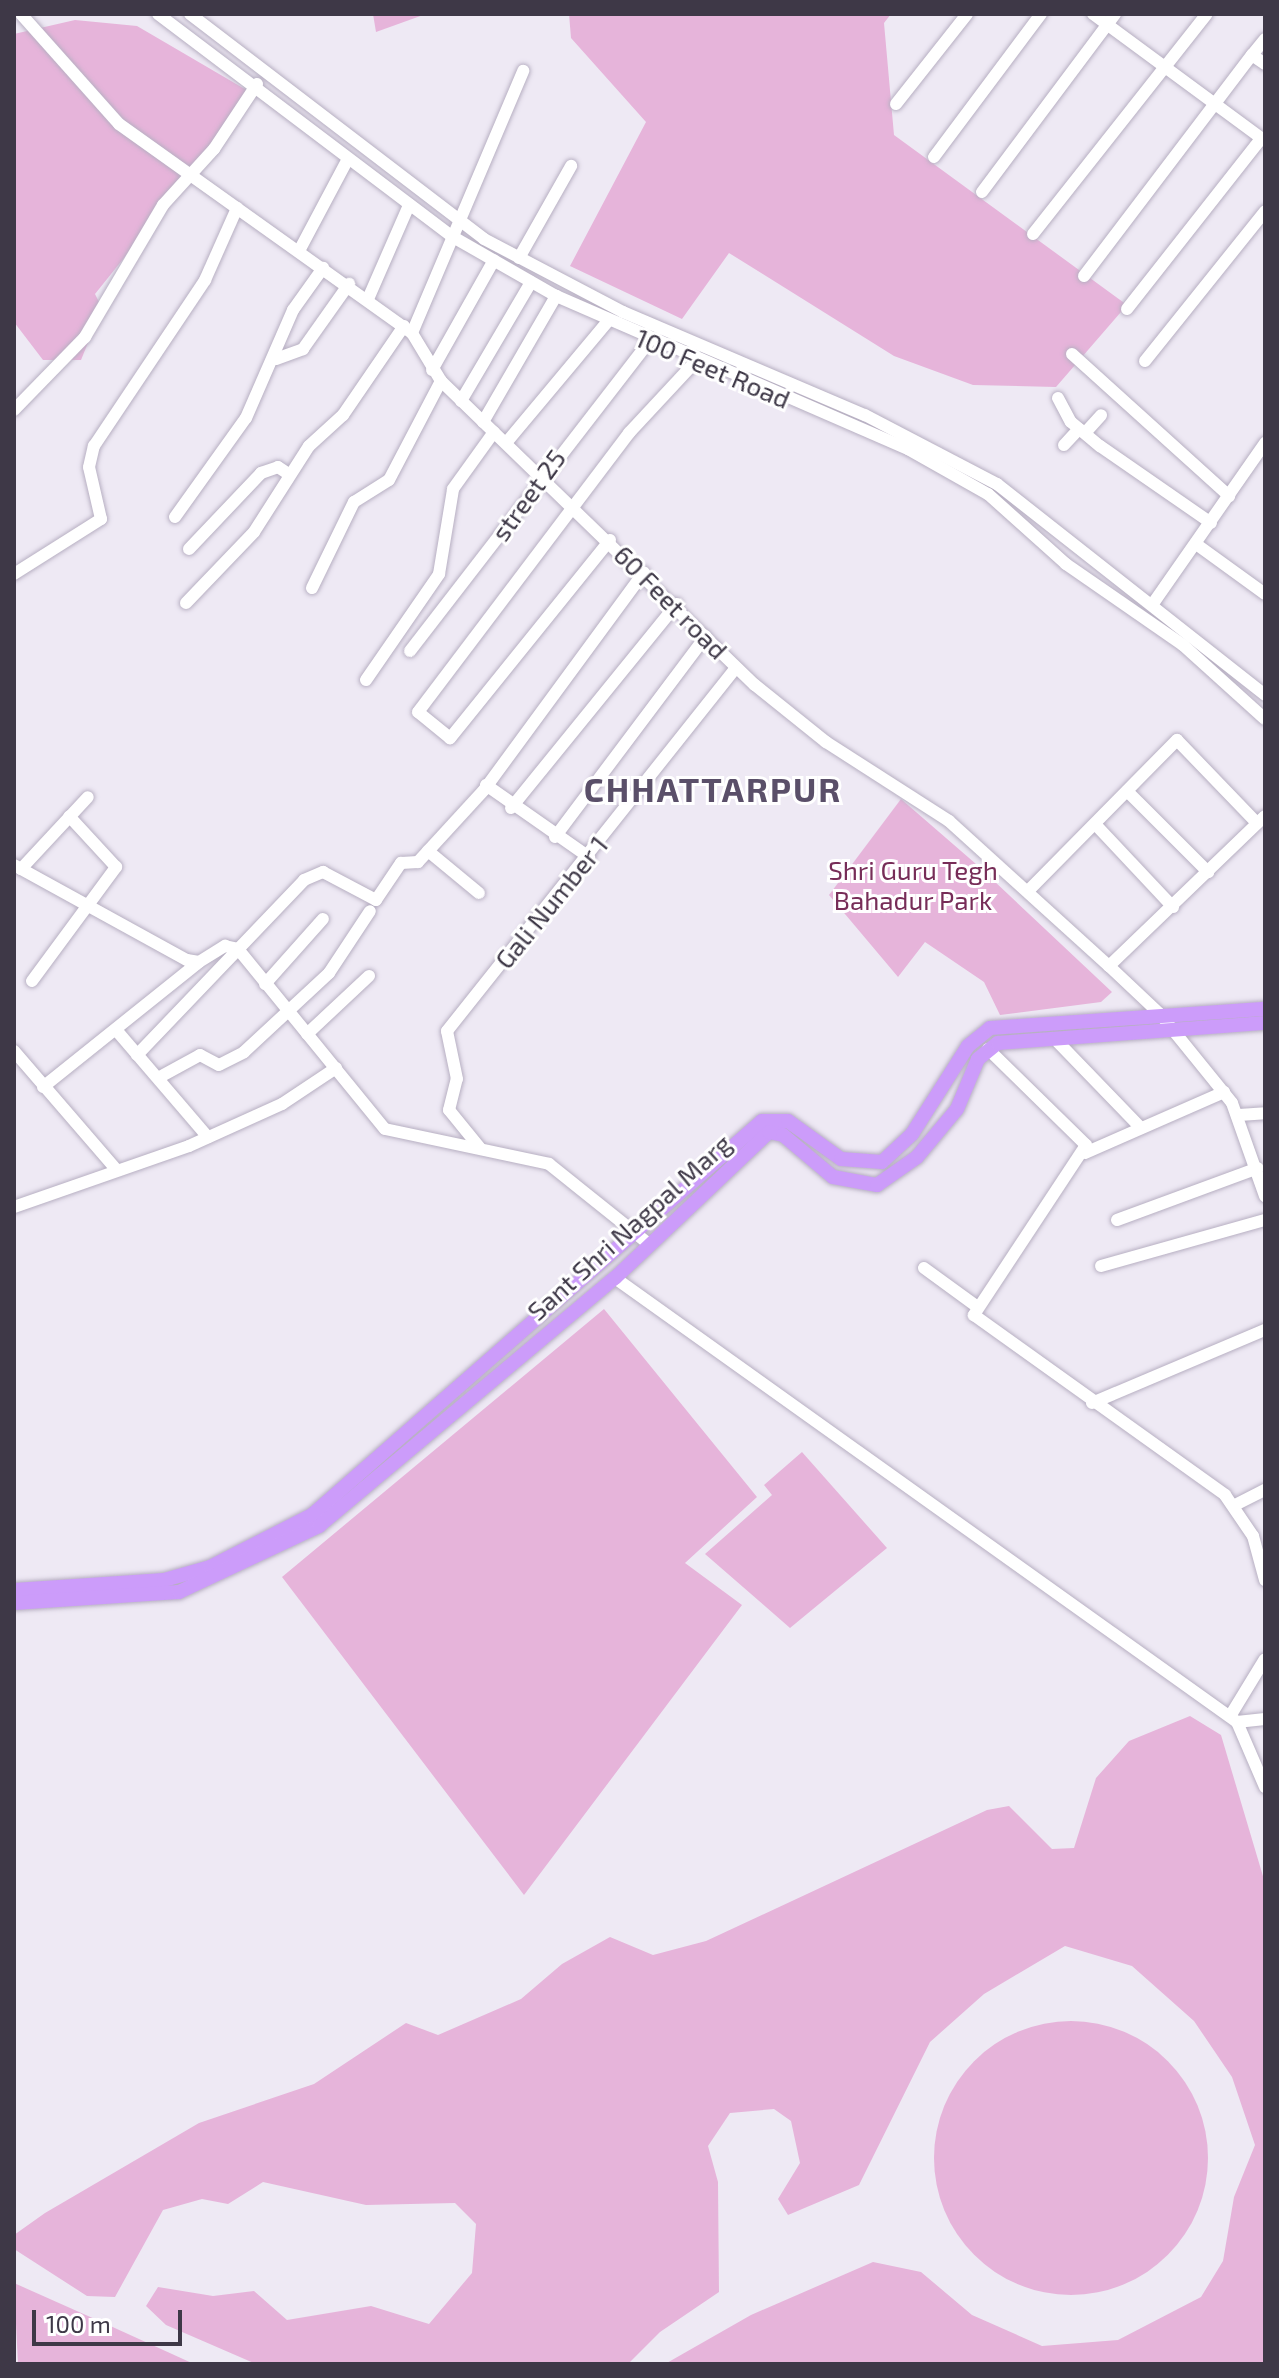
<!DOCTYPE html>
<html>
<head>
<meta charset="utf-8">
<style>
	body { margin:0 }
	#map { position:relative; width:1279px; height:2378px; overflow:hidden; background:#eee9f4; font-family:"Exo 2",sans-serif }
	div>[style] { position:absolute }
	.green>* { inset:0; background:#e6b4da }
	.round { border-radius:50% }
	.roads { filter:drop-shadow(0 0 2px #b7afc2) drop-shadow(0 0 2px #b7afc2) }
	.minor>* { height:12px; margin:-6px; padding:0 6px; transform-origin:6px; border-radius:6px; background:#fff }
	.major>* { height:14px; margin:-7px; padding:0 7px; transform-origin:7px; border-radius:7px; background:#cc9cfa }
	span { translate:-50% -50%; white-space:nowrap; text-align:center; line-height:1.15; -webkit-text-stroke:6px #fff; paint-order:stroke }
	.street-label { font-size:26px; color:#3e3847 }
	.park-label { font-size:26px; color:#772d58 }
	.district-label { font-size:34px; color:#5a4f69; font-weight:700; letter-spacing:2px }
	.frame { position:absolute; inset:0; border:16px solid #3e3847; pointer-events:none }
	.scale { position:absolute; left:32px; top:2310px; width:150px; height:36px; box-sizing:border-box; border:4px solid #3e3847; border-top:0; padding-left:10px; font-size:24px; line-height:28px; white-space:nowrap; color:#3e3847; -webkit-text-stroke:6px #fff; paint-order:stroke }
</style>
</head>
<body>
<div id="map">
	<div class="green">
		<div style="clip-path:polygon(373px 14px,426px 14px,376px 32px)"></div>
		<div style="clip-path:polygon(569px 14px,891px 14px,884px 23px,894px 135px,1127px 305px,1056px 387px,973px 385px,894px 356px,729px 253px,682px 319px,570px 266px,646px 122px,571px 38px)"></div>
		<div style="clip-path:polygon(75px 20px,137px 26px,255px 95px,95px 294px,102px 308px,81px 360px,43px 360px,14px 322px,14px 34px)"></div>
		<div style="clip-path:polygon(901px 799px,976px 864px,1112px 992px,1101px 1002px,1000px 1015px,984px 982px,925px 942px,898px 977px,829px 895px)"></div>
		<div style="clip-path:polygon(604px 1309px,757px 1497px,685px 1563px,742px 1605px,524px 1895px,282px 1577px)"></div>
		<div style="clip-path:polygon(802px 1452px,887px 1548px,790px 1628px,705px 1554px,772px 1495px,764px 1485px)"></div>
		<div style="clip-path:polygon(1190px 1716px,1221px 1735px,1265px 1883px,1265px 2364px,665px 2364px,751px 2315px,873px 2262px,921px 2272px,972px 2315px,1042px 2346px,1118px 2340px,1201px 2297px,1223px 2261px,1234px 2197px,1255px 2145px,1232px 2077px,1194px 2021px,1132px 1966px,1065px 1946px,984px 1994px,930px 2042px,859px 2185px,788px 2215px,778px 2199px,800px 2163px,791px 2121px,774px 2109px,730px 2113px,708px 2146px,718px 2182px,719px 2292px,660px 2332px,628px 2364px,256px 2364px,166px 2325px,146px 2306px,158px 2287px,213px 2296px,254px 2291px,287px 2320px,371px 2306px,429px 2324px,472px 2273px,476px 2224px,455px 2203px,366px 2205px,263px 2182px,228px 2204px,202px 2199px,163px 2210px,115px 2297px,87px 2296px,14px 2249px,14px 2235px,45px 2213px,199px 2123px,314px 2084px,406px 2023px,438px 2035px,521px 1999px,562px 1964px,610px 1937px,653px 1955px,706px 1941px,987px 1810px,1009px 1806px,1052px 1849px,1074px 1848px,1096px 1778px,1129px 1741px)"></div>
		<div class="round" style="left:934px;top:2021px;width:274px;height:274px"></div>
		<div style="clip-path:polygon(14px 2283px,106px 2324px,194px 2364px,18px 2364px)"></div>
	</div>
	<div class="roads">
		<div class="minor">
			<div style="left:21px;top:14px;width:147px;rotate:48.3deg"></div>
			<div style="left:119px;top:124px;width:360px;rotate:35.5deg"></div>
			<div style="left:412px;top:333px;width:56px;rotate:58.9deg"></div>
			<div style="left:441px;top:381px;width:437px;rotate:44.1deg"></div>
			<div style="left:755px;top:685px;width:91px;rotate:38.8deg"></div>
			<div style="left:826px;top:742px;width:146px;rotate:32.7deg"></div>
			<div style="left:949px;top:821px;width:216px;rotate:42.2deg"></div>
			<div style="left:1109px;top:966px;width:70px;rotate:43.3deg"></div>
			<div style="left:1160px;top:1014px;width:114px;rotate:51deg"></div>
			<div style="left:1232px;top:1103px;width:99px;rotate:70.5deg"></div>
			<div style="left:158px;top:14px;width:370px;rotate:37.1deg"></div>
			<div style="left:453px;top:237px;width:119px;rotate:29.8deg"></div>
			<div style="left:556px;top:296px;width:384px;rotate:23.5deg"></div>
			<div style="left:908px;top:449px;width:92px;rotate:29.4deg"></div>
			<div style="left:988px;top:494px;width:105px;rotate:41.9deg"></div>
			<div style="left:1066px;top:564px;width:142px;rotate:34.7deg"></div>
			<div style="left:1183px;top:645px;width:110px;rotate:42.1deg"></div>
			<div style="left:190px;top:14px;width:370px;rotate:37.4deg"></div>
			<div style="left:484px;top:239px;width:157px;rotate:27.7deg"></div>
			<div style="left:623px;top:312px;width:263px;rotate:23.1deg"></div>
			<div style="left:865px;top:415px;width:149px;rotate:27.6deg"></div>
			<div style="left:997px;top:484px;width:341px;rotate:38.2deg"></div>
			<div style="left:1093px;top:14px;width:214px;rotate:36.4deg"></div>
			<div style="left:1265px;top:39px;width:21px;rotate:129deg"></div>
			<div style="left:1252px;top:55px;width:16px;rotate:35deg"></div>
			<div style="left:896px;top:104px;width:115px;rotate:-51.7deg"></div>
			<div style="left:934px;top:157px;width:179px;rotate:-53.2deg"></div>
			<div style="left:982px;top:192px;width:222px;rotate:-53.2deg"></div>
			<div style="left:1033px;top:234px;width:280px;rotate:-51.7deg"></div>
			<div style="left:299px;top:251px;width:104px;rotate:-62deg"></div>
			<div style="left:519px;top:258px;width:106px;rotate:-60.5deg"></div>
			<div style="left:1084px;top:276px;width:278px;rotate:-52.8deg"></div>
			<div style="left:368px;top:299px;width:103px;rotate:-66.4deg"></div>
			<div style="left:1127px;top:309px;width:216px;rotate:-51.8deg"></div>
			<div style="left:412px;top:333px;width:285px;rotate:-67deg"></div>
			<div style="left:1072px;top:354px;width:212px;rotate:42.1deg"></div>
			<div style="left:276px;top:359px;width:29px;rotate:-20deg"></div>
			<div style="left:303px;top:349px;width:80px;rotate:-54.7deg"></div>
			<div style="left:1145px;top:361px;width:192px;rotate:-51.3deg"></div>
			<div style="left:432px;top:370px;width:126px;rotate:-60.6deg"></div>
			<div style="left:1058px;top:398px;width:27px;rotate:62deg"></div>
			<div style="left:1071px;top:422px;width:38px;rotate:40deg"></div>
			<div style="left:1100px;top:446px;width:135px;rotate:34.7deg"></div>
			<div style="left:461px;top:401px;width:138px;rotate:-59.5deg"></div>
			<div style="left:14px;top:410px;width:102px;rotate:-45.8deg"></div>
			<div style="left:85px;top:337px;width:153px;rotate:-59.4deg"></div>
			<div style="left:163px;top:205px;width:76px;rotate:-47.7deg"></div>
			<div style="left:214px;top:149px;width:78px;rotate:-56.5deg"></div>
			<div style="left:483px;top:422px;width:146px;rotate:-59.9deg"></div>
			<div style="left:1085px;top:433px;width:24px;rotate:-48deg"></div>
			<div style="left:506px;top:443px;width:158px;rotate:-50.1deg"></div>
			<div style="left:1064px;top:445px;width:22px;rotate:-47deg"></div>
			<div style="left:175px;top:517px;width:122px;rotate:-54.4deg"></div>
			<div style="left:246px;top:418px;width:118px;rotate:-66.5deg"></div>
			<div style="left:293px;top:310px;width:52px;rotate:-54.5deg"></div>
			<div style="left:610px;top:540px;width:255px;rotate:128.9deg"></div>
			<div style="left:450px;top:738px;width:41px;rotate:-140.9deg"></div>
			<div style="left:418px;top:712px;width:350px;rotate:-52.9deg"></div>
			<div style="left:629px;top:433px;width:97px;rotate:-47.1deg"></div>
			<div style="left:1196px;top:544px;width:85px;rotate:35.9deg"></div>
			<div style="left:189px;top:549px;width:105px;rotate:-46.5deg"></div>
			<div style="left:261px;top:473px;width:18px;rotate:-19deg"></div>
			<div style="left:278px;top:467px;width:14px;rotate:34deg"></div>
			<div style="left:14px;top:574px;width:103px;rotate:-32.3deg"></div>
			<div style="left:101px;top:519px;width:53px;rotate:-103deg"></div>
			<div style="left:89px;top:467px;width:22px;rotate:-77deg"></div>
			<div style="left:94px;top:446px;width:200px;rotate:-56.2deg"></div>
			<div style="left:205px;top:280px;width:79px;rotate:-66deg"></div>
			<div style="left:312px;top:588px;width:96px;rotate:-64deg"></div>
			<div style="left:354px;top:502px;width:41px;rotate:-32.2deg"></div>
			<div style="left:389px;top:480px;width:112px;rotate:-62.3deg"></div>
			<div style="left:186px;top:603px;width:98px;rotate:-46.2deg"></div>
			<div style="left:254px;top:532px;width:102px;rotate:-57.4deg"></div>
			<div style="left:309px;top:446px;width:46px;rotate:-42.4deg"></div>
			<div style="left:343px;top:415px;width:108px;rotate:-55.6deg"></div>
			<div style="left:1152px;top:605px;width:198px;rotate:-55.1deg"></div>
			<div style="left:410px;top:651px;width:392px;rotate:-52.3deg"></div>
			<div style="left:366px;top:680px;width:129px;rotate:-55.4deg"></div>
			<div style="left:439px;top:574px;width:86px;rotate:-80.6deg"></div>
			<div style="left:453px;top:489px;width:70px;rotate:-54.3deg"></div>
			<div style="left:486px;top:785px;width:126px;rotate:35deg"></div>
			<div style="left:1127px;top:791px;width:115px;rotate:45deg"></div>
			<div style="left:511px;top:808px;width:263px;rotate:-50.9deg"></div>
			<div style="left:1095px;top:824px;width:114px;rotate:46.8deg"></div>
			<div style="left:555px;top:837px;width:251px;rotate:-53.1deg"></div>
			<div style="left:428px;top:851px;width:66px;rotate:39.5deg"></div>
			<div style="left:14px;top:865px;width:197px;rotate:28.8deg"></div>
			<div style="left:187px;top:960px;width:12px;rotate:9deg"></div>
			<div style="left:199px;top:962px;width:31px;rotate:-32deg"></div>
			<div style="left:225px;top:946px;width:13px;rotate:13deg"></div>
			<div style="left:238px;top:949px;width:232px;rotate:50.8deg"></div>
			<div style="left:385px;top:1129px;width:168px;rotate:12deg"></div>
			<div style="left:549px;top:1164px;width:128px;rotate:38.7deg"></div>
			<div style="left:21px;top:869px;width:98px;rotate:-47.1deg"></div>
			<div style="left:1029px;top:890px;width:211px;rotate:-45.4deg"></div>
			<div style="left:1177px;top:740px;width:115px;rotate:46.1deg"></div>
			<div style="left:1109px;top:966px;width:216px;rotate:-43.9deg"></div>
			<div style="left:32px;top:981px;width:142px;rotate:-53.6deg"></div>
			<div style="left:116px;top:867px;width:69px;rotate:-132.7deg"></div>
			<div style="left:265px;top:984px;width:87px;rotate:-48.3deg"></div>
			<div style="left:117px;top:1031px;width:140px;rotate:49.4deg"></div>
			<div style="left:307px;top:1034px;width:85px;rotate:-43.1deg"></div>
			<div style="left:1054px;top:1038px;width:125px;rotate:46deg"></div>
			<div style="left:988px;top:1049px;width:137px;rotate:44.4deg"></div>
			<div style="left:1086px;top:1145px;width:204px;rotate:123.4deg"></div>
			<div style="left:974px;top:1315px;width:309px;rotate:35.6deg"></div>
			<div style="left:1225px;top:1495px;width:50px;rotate:55.7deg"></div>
			<div style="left:1253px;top:1536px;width:46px;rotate:74.7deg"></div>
			<div style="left:14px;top:1051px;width:155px;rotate:49.2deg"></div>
			<div style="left:137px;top:1055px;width:242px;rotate:-46.3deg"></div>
			<div style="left:304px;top:880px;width:21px;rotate:-23deg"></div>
			<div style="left:323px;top:872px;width:60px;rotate:27.8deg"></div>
			<div style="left:376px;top:900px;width:45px;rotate:-56deg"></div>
			<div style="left:401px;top:863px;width:17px;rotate:-3deg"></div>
			<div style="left:418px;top:862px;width:98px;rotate:-47.5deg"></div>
			<div style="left:484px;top:790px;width:270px;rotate:-53.7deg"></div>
			<div style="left:158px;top:1078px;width:48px;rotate:-28.7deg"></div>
			<div style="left:200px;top:1055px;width:21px;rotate:28deg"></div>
			<div style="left:219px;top:1065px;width:28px;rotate:-27deg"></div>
			<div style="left:244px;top:1052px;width:116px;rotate:-42.9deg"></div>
			<div style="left:329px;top:973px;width:74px;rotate:-56.5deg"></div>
			<div style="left:43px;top:1087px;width:200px;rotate:-38.7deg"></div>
			<div style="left:1239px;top:1115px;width:26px;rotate:-4deg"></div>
			<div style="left:480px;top:1148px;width:49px;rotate:-129.2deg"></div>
			<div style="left:449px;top:1110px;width:32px;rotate:-76deg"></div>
			<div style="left:457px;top:1079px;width:49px;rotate:-101.8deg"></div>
			<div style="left:447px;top:1031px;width:464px;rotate:-51.5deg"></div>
			<div style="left:1085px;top:1153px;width:152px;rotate:-23.7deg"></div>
			<div style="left:14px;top:1207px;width:185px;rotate:-19.2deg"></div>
			<div style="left:189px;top:1146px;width:102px;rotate:-24.3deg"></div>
			<div style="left:282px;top:1104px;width:65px;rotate:-33.7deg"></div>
			<div style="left:1117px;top:1220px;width:150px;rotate:-20.2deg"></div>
			<div style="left:1101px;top:1266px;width:170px;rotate:-15.7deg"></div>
			<div style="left:924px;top:1268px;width:63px;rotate:36deg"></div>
			<div style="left:615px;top:1278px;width:764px;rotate:35.52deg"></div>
			<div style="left:1237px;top:1722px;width:28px;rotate:-6deg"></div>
			<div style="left:1092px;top:1403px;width:188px;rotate:-22.9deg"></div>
			<div style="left:1235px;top:1505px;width:34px;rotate:-27deg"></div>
			<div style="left:1232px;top:1713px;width:63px;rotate:-58.6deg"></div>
			<div style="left:1237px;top:1722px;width:71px;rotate:66.7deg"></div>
		</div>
		<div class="major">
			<div style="left:14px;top:1590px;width:150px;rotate:-3.8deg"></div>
			<div style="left:164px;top:1580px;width:48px;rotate:-15.8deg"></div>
			<div style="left:210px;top:1567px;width:114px;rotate:-27deg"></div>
			<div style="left:312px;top:1515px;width:598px;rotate:-41.2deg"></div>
			<div style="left:762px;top:1121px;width:26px"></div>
			<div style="left:788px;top:1121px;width:65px;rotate:35.6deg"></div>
			<div style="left:841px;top:1159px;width:41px;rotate:4.2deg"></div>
			<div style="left:882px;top:1162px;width:41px;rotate:-43deg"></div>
			<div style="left:912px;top:1134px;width:104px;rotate:-57.5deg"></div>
			<div style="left:968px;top:1046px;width:28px;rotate:-39deg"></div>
			<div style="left:990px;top:1028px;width:276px;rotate:-4deg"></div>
			<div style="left:14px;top:1603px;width:165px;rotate:-3.8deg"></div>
			<div style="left:179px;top:1592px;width:155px;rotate:-25.2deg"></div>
			<div style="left:319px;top:1526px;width:386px;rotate:-40deg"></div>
			<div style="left:615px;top:1278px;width:212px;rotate:-43.5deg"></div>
			<div style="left:769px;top:1132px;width:14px;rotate:12deg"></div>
			<div style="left:783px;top:1135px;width:65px;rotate:40deg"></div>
			<div style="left:833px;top:1177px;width:45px;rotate:10.3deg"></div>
			<div style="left:877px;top:1185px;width:49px;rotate:-35deg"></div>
			<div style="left:917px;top:1157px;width:62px;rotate:-50.2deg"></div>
			<div style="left:957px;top:1109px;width:54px;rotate:-67.2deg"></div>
			<div style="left:978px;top:1059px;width:26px;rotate:-39deg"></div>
			<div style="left:998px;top:1043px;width:268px;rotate:-4.3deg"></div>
		</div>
	</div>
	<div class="street-label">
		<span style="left:713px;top:368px;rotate:23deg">100 Feet Road</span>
		<span style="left:528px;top:495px;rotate:-54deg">street 25</span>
		<span style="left:671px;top:602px;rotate:45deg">60 Feet road</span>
		<span style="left:551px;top:902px;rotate:-51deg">Gali Number 1</span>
		<span style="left:629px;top:1227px;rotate:-42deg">Sant Shri Nagpal Marg</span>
	</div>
	<div class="park-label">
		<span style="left:913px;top:885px">Shri Guru Tegh<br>Bahadur Park</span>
	</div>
	<div class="district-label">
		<span style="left:713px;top:789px">CHHATTARPUR</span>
	</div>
	<div class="frame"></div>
	<div class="scale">100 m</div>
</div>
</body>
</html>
